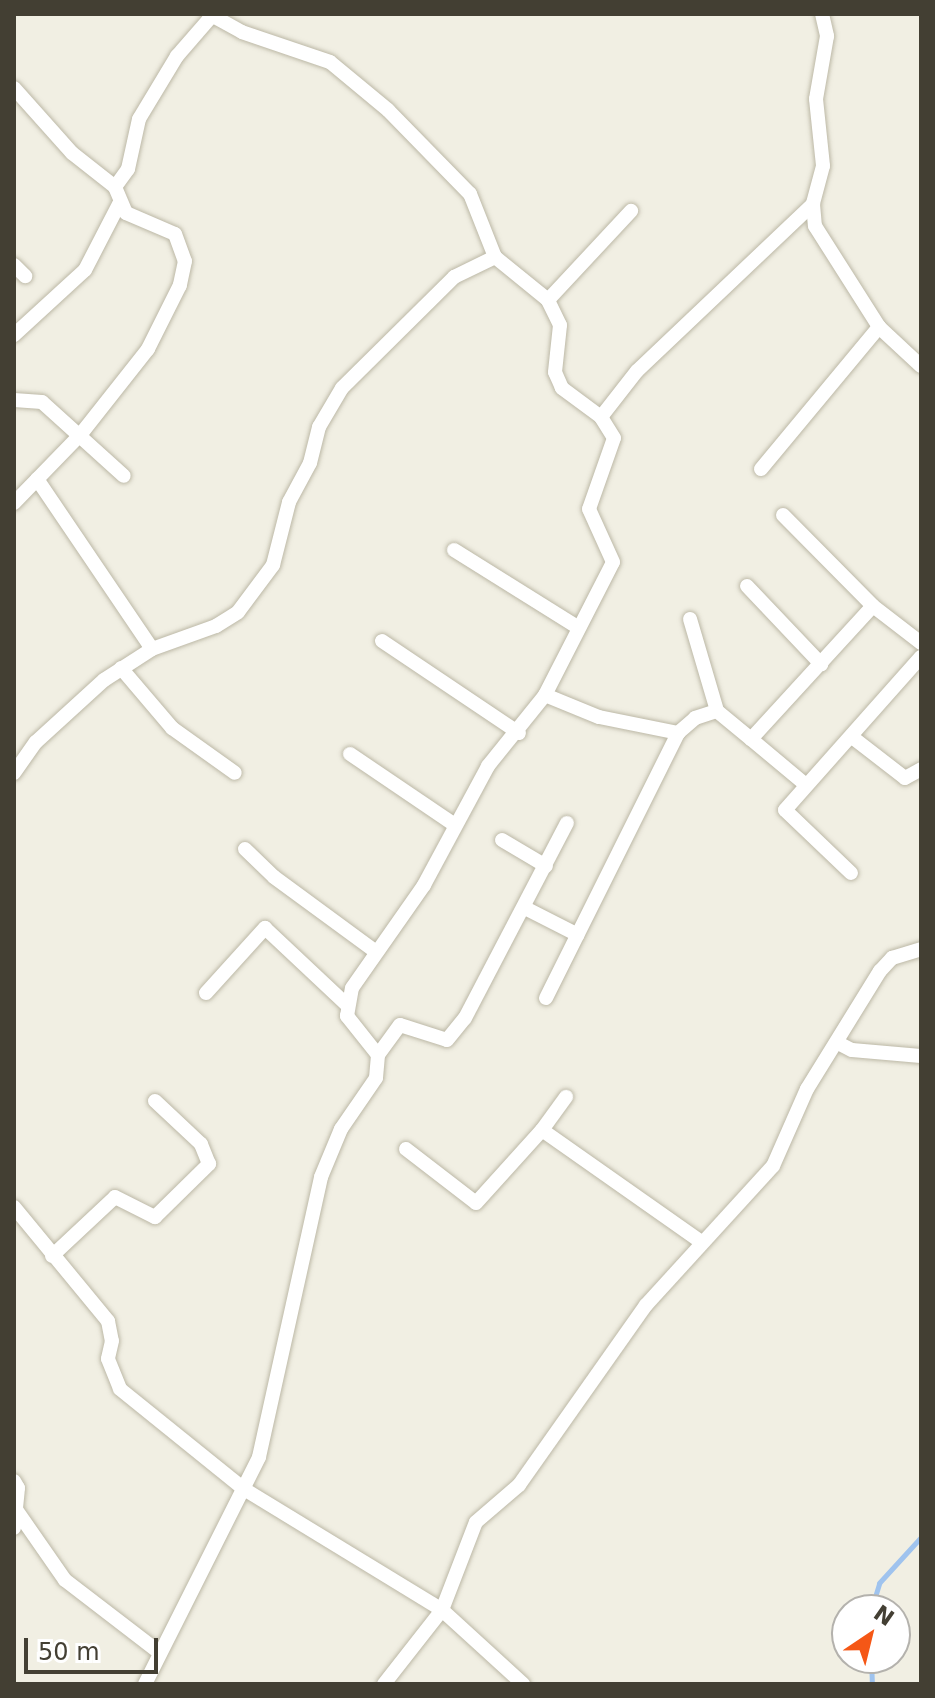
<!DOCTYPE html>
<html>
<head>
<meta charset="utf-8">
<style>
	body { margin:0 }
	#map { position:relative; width:935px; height:1698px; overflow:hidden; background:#f1efe3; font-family:"DejaVu Sans",sans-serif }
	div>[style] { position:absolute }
	.stream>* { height:5px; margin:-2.5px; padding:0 2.5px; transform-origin:2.5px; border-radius:2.5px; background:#9fc3ee }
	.roads { filter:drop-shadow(0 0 2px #bcb8a6) drop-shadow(0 0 2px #bcb8a6) }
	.street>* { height:14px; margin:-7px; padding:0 7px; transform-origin:7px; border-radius:7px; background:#fff }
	span { translate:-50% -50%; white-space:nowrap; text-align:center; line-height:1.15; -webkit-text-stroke:7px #fff; paint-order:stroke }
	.frame { position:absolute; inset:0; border:16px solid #433f33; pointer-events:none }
	.north { position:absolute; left:831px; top:1594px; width:80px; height:80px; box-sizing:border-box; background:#fff; border:2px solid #b4b2ad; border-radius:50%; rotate:35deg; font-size:22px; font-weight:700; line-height:32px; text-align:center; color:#433f33 }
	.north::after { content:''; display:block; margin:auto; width:28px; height:36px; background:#f55716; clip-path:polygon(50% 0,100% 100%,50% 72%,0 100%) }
	.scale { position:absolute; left:24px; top:1638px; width:134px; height:36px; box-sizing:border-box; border:4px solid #433f33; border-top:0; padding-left:10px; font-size:24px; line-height:28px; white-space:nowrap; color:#433f33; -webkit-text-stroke:6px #fff; paint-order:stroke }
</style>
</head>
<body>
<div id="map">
	<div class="stream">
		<div style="left:871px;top:1610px;width:28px;rotate:-73deg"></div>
		<div style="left:879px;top:1583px;width:62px;rotate:-47.6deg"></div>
		<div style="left:871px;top:1658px;width:26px;rotate:88deg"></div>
	</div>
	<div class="roads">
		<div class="street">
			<div style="left:822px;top:14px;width:23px;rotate:77deg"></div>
			<div style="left:827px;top:36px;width:64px;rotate:99.9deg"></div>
			<div style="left:816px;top:99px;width:67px;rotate:84deg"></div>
			<div style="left:823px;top:166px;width:39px;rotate:105deg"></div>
			<div style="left:813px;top:204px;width:22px;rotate:85deg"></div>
			<div style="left:815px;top:226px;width:120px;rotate:57.6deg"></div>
			<div style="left:879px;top:327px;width:57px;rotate:42.9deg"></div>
			<div style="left:14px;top:88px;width:87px;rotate:48.3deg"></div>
			<div style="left:72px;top:153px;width:55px;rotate:38.3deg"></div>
			<div style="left:115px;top:187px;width:28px;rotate:67deg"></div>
			<div style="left:126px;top:213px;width:53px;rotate:23.2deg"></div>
			<div style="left:175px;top:234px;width:29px;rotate:70deg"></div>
			<div style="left:185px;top:261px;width:25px;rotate:102deg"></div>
			<div style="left:180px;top:285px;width:72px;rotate:116.6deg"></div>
			<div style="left:148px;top:349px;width:110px;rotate:128.3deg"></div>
			<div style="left:80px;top:435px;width:95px;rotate:134.1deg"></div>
			<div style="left:115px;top:187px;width:22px;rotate:-54deg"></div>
			<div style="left:128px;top:169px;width:51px;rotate:-77.6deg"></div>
			<div style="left:139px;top:119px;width:74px;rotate:-58.9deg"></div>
			<div style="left:177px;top:56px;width:50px;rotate:-49deg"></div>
			<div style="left:14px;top:265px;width:16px;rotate:45deg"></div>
			<div style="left:548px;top:300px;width:122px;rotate:-47deg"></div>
			<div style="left:14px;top:335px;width:96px;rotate:-42.5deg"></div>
			<div style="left:85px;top:270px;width:74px;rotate:-62.7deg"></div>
			<div style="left:14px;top:400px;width:28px;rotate:4deg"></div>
			<div style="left:42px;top:402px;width:110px;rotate:42.1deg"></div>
			<div style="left:601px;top:417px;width:58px;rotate:-52deg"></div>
			<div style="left:637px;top:371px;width:243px;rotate:-43.5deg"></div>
			<div style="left:761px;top:469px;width:185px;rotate:-50.3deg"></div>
			<div style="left:37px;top:479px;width:205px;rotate:55.9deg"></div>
			<div style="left:783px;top:515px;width:128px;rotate:45.3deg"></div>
			<div style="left:873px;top:606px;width:61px;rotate:37.6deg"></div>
			<div style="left:454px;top:550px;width:145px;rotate:32deg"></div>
			<div style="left:747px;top:586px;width:108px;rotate:46.5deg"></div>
			<div style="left:690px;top:619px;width:96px;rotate:73.6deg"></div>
			<div style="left:717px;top:711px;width:44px;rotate:39.5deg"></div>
			<div style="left:382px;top:641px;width:165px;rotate:33.9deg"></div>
			<div style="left:121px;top:668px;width:79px;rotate:49.6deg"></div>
			<div style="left:172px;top:728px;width:77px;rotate:35.5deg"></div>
			<div style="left:545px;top:695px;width:58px;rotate:22.2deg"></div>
			<div style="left:599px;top:717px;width:81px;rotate:11.4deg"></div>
			<div style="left:852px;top:737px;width:67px;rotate:37.7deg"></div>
			<div style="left:905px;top:778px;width:18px;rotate:-29deg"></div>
			<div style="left:350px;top:754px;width:127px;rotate:34.1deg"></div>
			<div style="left:14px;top:773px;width:38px;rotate:-55deg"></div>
			<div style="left:36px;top:742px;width:92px;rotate:-42.4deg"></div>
			<div style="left:104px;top:680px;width:57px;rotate:-32.9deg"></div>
			<div style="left:152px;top:649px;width:68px;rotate:-19.8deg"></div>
			<div style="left:216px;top:626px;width:26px;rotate:-32deg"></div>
			<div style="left:238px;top:612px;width:59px;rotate:-53.3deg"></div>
			<div style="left:273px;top:565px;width:65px;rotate:-75.7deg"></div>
			<div style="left:289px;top:502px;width:44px;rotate:-61.7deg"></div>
			<div style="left:310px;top:463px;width:37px;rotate:-76deg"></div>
			<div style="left:319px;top:427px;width:45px;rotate:-59.5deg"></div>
			<div style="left:342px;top:388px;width:158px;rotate:-44.7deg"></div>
			<div style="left:454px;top:277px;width:46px;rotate:-26deg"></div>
			<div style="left:806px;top:785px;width:72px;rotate:-140.1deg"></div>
			<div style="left:751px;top:739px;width:180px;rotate:-47.5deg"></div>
			<div style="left:502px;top:840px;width:51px;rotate:30.6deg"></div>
			<div style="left:245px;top:849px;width:40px;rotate:44deg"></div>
			<div style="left:274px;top:877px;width:127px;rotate:36.3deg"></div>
			<div style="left:851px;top:873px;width:91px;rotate:-136.3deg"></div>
			<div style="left:785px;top:810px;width:205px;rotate:-48.4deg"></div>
			<div style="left:525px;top:908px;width:59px;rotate:27deg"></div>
			<div style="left:206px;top:993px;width:88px;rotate:-47.8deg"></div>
			<div style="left:265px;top:928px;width:111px;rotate:43.2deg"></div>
			<div style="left:546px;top:998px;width:296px;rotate:-63.5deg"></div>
			<div style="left:678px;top:733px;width:23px;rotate:-41deg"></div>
			<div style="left:695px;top:718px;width:23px;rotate:-18deg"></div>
			<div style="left:840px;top:1044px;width:13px;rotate:27deg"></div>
			<div style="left:852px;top:1050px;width:69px;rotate:5deg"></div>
			<div style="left:378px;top:1055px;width:37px;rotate:-54deg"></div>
			<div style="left:400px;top:1025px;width:49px;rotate:17.7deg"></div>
			<div style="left:447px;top:1040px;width:28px;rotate:-51deg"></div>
			<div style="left:465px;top:1018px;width:220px;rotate:-62.4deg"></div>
			<div style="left:542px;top:1130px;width:41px;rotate:-54deg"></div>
			<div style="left:406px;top:1149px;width:88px;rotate:37.6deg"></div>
			<div style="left:476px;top:1203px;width:98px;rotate:-47.9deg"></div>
			<div style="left:542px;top:1130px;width:193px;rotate:35.1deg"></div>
			<div style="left:14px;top:1207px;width:148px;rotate:50.5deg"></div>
			<div style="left:108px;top:1321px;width:20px;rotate:79deg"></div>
			<div style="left:112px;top:1341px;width:18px;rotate:103deg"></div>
			<div style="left:108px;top:1359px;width:32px;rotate:68deg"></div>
			<div style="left:120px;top:1389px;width:159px;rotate:38.9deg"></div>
			<div style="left:244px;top:1489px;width:232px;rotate:31.4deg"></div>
			<div style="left:442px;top:1610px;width:110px;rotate:42.4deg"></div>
			<div style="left:52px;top:1256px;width:86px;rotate:-43.1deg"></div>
			<div style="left:115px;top:1197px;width:45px;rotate:26.6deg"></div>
			<div style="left:155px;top:1217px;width:76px;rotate:-44.5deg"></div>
			<div style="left:209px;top:1164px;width:22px;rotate:-112deg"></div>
			<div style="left:201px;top:1144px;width:63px;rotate:-136.9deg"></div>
			<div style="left:14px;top:1481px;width:8px;rotate:60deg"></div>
			<div style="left:18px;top:1488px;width:40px;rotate:95.7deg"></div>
			<div style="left:17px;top:1511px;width:84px;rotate:55.2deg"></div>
			<div style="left:65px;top:1580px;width:118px;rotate:37.5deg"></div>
			<div style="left:145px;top:1684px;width:254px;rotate:-63.3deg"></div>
			<div style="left:259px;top:1457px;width:287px;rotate:-77.5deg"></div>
			<div style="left:321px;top:1177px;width:52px;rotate:-67.4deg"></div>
			<div style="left:341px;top:1129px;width:62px;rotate:-55.5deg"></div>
			<div style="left:376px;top:1078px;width:23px;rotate:-85deg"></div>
			<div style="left:378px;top:1055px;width:50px;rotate:-128.5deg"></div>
			<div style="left:347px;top:1016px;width:28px;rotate:-80deg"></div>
			<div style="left:352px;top:988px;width:126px;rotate:-55deg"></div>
			<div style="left:424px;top:885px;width:135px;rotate:-61.7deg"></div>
			<div style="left:488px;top:766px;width:91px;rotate:-51.2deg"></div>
			<div style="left:545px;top:695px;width:149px;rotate:-62.9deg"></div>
			<div style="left:613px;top:562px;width:58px;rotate:-114.4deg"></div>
			<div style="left:589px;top:509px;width:75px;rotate:-70.6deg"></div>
			<div style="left:614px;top:438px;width:25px;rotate:-122deg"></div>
			<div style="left:601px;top:417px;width:49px;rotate:-143.4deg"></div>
			<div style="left:562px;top:388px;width:17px;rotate:-114deg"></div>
			<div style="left:555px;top:372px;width:47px;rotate:-83.9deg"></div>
			<div style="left:560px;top:325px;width:28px;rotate:-116deg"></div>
			<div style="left:548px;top:300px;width:68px;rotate:-140.9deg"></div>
			<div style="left:495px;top:257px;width:68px;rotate:-111.6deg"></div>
			<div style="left:470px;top:194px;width:117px;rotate:-134.3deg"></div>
			<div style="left:388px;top:110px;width:75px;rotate:-140.4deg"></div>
			<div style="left:330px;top:62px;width:93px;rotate:-161.2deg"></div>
			<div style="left:242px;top:32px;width:38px;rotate:-151deg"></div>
			<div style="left:384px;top:1684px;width:94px;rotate:-51.9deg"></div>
			<div style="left:442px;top:1610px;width:94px;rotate:-68.9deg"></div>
			<div style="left:476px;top:1522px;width:57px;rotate:-40.7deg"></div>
			<div style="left:519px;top:1485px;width:220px;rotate:-54.8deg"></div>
			<div style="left:646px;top:1305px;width:188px;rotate:-47.6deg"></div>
			<div style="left:773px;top:1166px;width:84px;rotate:-66.2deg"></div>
			<div style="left:807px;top:1089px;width:139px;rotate:-58.3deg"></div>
			<div style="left:880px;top:971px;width:18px;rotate:-47deg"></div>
			<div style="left:892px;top:958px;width:30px;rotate:-17deg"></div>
		</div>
	</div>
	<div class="frame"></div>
	<div class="north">N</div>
	<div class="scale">50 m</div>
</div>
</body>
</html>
